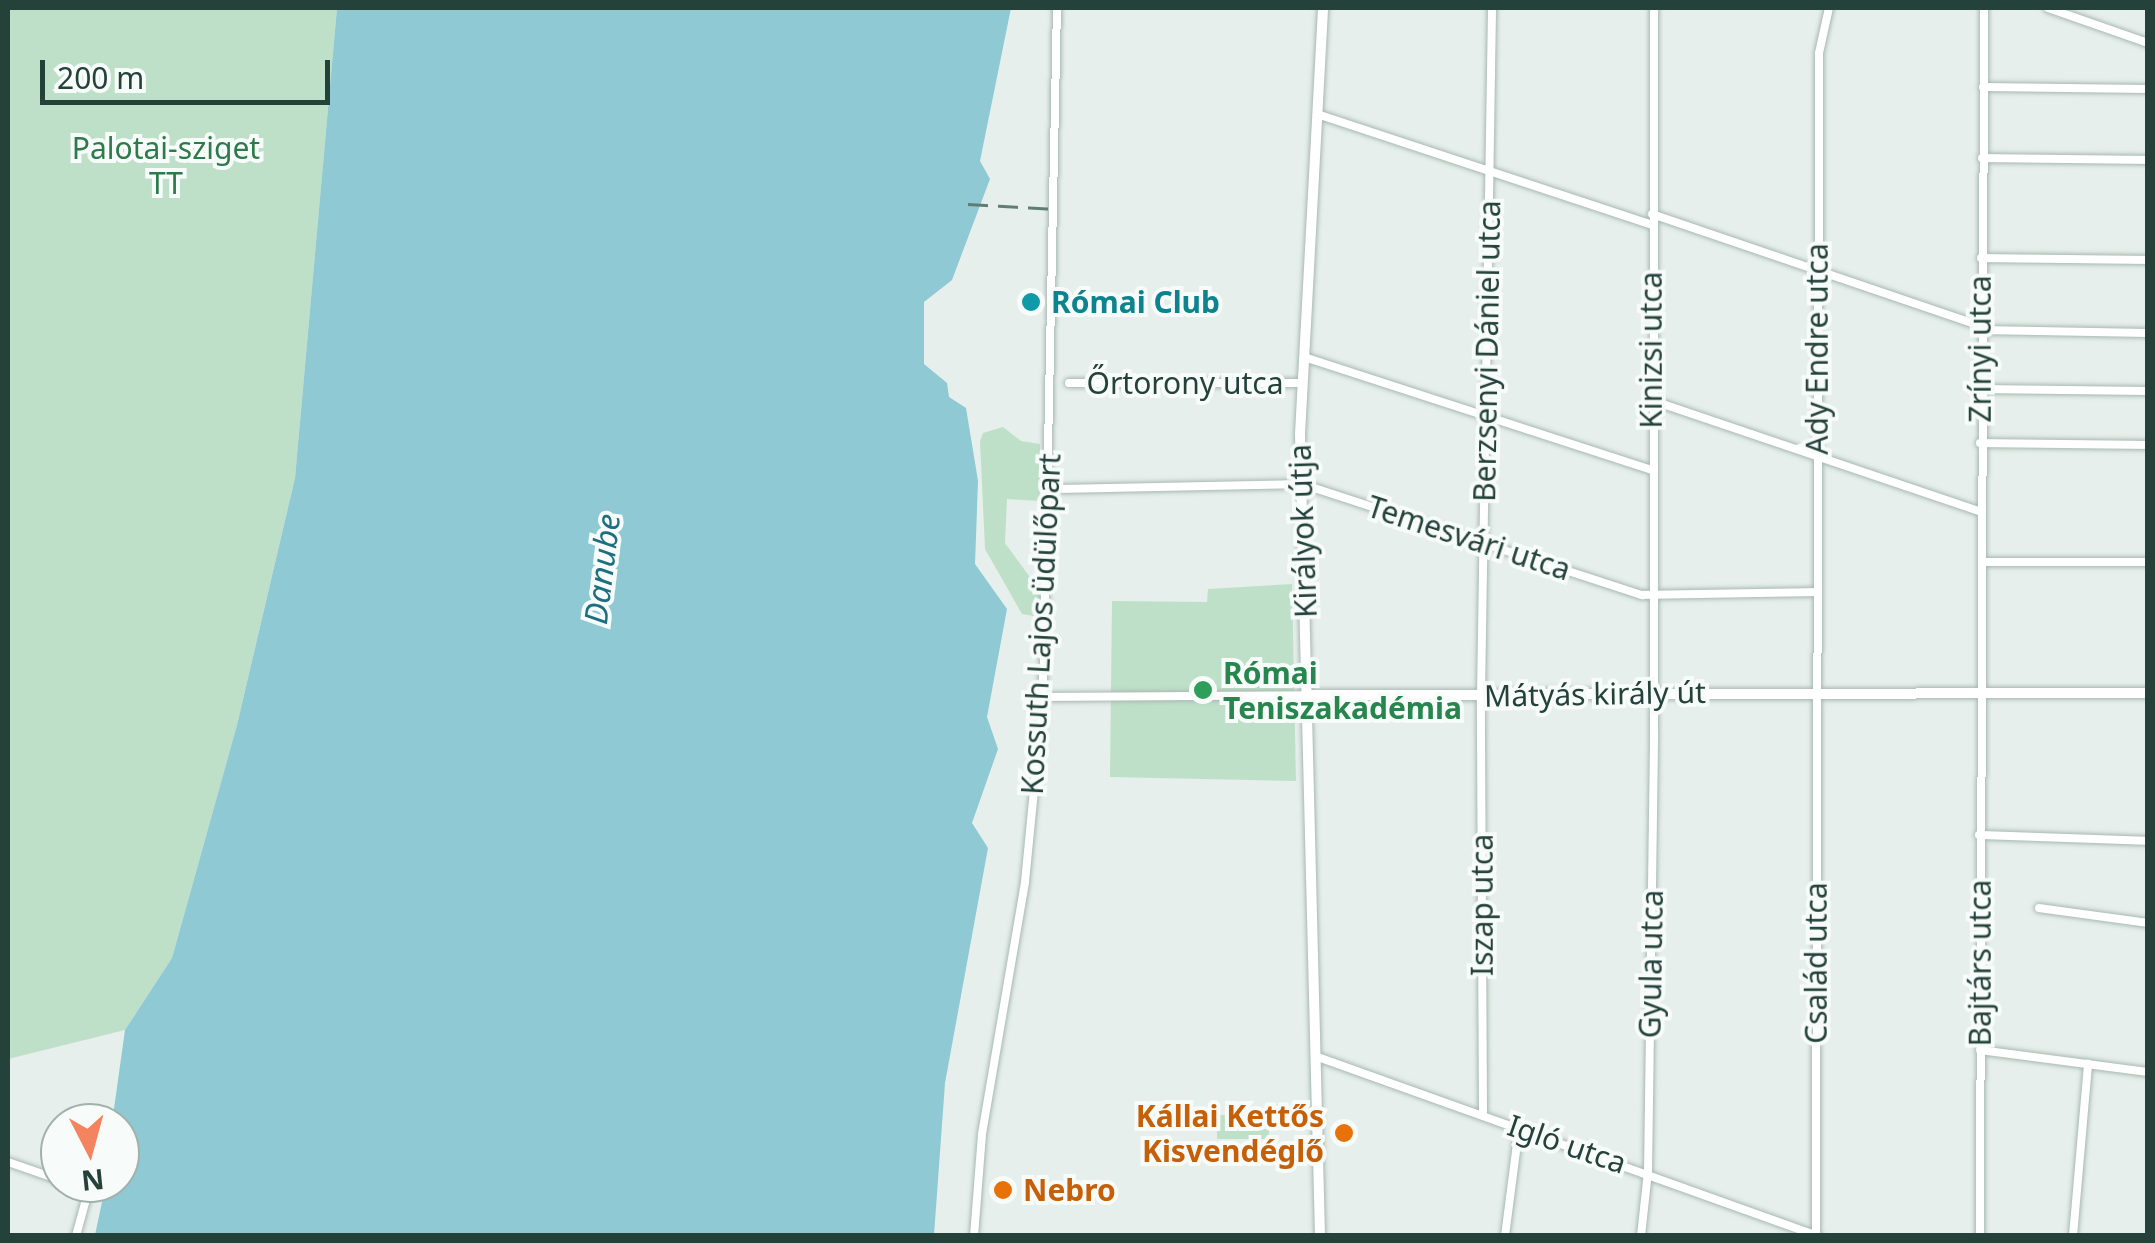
<!DOCTYPE html>
<html>
<head>
<meta charset="utf-8">
<style>
	body { margin:0 }
	#map { position:relative; width:2155px; height:1243px; overflow:hidden; background:#e6efeb; font-family:"Noto Sans",sans-serif }
	div>[style] { position:absolute }
	.green>* { inset:0; background:#bfe0c8; transform-origin:0 0 }
	.water>* { inset:0; background:#8ec9d4 }
	.roads { filter:drop-shadow(0 0 2px #a8b8b2) drop-shadow(0 0 2px #a8b8b2) }
	.street>* { height:8px; margin:-4px; padding:0 4px; transform-origin:4px; border-radius:4px; background:#fff }
	.secondary>* { height:10px; margin:-5px; padding:0 5px; transform-origin:5px; border-radius:5px; background:#fff }
	.rail>* { height:2.5px; margin-top:-1.25px; transform-origin:0; background:repeating-linear-gradient(90deg,#5f7d75 0 20px,transparent 0 30px) }
	.dots>* { width:28px; height:28px; translate:-50% -50%; box-sizing:border-box; border:5px solid #f7fbf9; border-radius:50% }
	span { translate:-50% -50%; white-space:nowrap; text-align:center; line-height:1.15; -webkit-text-stroke:8px #f7fbf9; paint-order:stroke }
	.park-label { font-size:30px; color:#2d7a4b }
	.culture-label { font-size:30px; color:#0d838f; font-weight:700 }
	.left { translate:0 -50%; text-align:left }
	.street-label { font-size:30px; color:#24423a }
	.leisure-label { font-size:30px; color:#27864d; font-weight:700 }
	.food-label { font-size:30px; color:#c56008; font-weight:700 }
	.right { translate:-100% -50%; text-align:right }
	.water-label { font-size:32px; color:#1c6f80; font-style:italic }
	.frame { position:absolute; inset:0; border:10px solid #24423a; pointer-events:none }
	.north { position:absolute; left:40px; top:1103px; width:100px; height:100px; box-sizing:border-box; background:#f7fbf9; border:2px solid #a3b1ad; border-radius:50%; rotate:174deg; font-size:28px; font-weight:700; line-height:40px; text-align:center; color:#24423a }
	.north::after { content:''; display:block; margin:auto; width:35px; height:45px; background:#f4845f; clip-path:polygon(50% 0,100% 100%,50% 72%,0 100%) }
	.scale { position:absolute; left:40px; top:60px; width:290px; height:45px; box-sizing:border-box; border:5px solid #24423a; border-top:0; padding-left:12px; font-size:30px; line-height:35px; white-space:nowrap; color:#24423a; -webkit-text-stroke:8px #f7fbf9; paint-order:stroke }
</style>
</head>
<body>
<div id="map">
	<div class="green">
		<div style="clip-path:polygon(8px 8px,337px 8px,295px 478px,237px 725px,172px 958px,125px 1030px,8px 1059px)"></div>
		<div style="clip-path:polygon(1003px 427px,1021px 441px,1040px 444px,1040px 501px,1007px 499px,1005px 543px,1040px 591px,1039px 617px,1022px 614px,985px 549px,980px 441px,983px 433px)"></div>
		<div style="clip-path:polygon(1292px 584px,1296px 781px,1110px 777px,1112px 601px,1207px 602px,1208px 589px)"></div>
		<div style="left:1217px;top:1115px;width:52px;height:24px"></div>
	</div>
	<div class="water">
		<div style="clip-path:polygon(337px 8px,1011px 8px,980px 161px,990px 179px,952px 280px,924px 302px,924px 364px,947px 383px,949px 397px,966px 408px,978px 481px,975px 564px,1007px 609px,987px 717px,998px 749px,972px 823px,988px 848px,945px 1083px,934px 1235px,95px 1235px,106px 1183px,120px 1183px,120px 1123px,112px 1123px,125px 1030px,172px 958px,237px 725px,295px 478px)"></div>
	</div>
	<div class="roads">
		<div class="street">
			<div style="left:2048px;top:8px;width:106px;rotate:19.3deg"></div>
			<div style="left:1983px;top:87px;width:165px;rotate:0.7deg"></div>
			<div style="left:1317px;top:114px;width:353px;rotate:18.3deg"></div>
			<div style="left:1982px;top:158px;width:166px;rotate:0.7deg"></div>
			<div style="left:1652px;top:214px;width:348px;rotate:18.8deg"></div>
			<div style="left:1981px;top:258px;width:167px;rotate:0.7deg"></div>
			<div style="left:1981px;top:330px;width:167px;rotate:1deg"></div>
			<div style="left:1304px;top:357px;width:365px;rotate:18deg"></div>
			<div style="left:1069px;top:383px;width:232px"></div>
			<div style="left:1980px;top:389px;width:168px;rotate:0.7deg"></div>
			<div style="left:1651px;top:400px;width:349px;rotate:18.7deg"></div>
			<div style="left:1980px;top:443px;width:168px;rotate:0.7deg"></div>
			<div style="left:1063px;top:489px;width:239px;rotate:-1.2deg"></div>
			<div style="left:1302px;top:484px;width:358px;rotate:18.1deg"></div>
			<div style="left:1642px;top:595px;width:173px;rotate:-1deg"></div>
			<div style="left:1982px;top:562px;width:166px"></div>
			<div style="left:1043px;top:697px;width:264px;rotate:-0.4deg"></div>
			<div style="left:1979px;top:835px;width:169px;rotate:2deg"></div>
			<div style="left:2039px;top:908px;width:110px;rotate:7.8deg"></div>
			<div style="left:1980px;top:1050px;width:169px;rotate:7.5deg"></div>
			<div style="left:1315px;top:1056px;width:534px;rotate:19.69deg"></div>
			<div style="left:1483px;top:1115px;width:420px;rotate:-90.3deg"></div>
			<div style="left:1481px;top:695px;width:687px;rotate:-89.08deg"></div>
			<div style="left:8px;top:1162px;width:55px;rotate:19.1deg"></div>
			<div style="left:68px;top:1183px;width:22px;rotate:24deg"></div>
			<div style="left:88px;top:1192px;width:46px;rotate:105.3deg"></div>
			<div style="left:1816px;top:1235px;width:1182px;rotate:-89.85deg"></div>
			<div style="left:1819px;top:53px;width:46px;rotate:-77.5deg"></div>
			<div style="left:974px;top:1236px;width:102px;rotate:-85.5deg"></div>
			<div style="left:982px;top:1134px;width:256px;rotate:-80.3deg"></div>
			<div style="left:1025px;top:882px;width:186px;rotate:-84.4deg"></div>
			<div style="left:1043px;top:697px;width:689px;rotate:-88.84deg"></div>
			<div style="left:1505px;top:1236px;width:109px;rotate:-82.6deg"></div>
			<div style="left:1641px;top:1236px;width:64px;rotate:-83.8deg"></div>
			<div style="left:1648px;top:1172px;width:438px;rotate:-89.2deg"></div>
			<div style="left:1654px;top:734px;width:726px;rotate:-90deg"></div>
			<div style="left:1980px;top:1236px;width:1228px;rotate:-89.81deg"></div>
			<div style="left:2073px;top:1236px;width:173px;rotate:-85deg"></div>
		</div>
		<div class="secondary">
			<div style="left:1307px;top:695px;width:841px;rotate:-0.14deg"></div>
			<div style="left:1320px;top:1236px;width:802px;rotate:-91.43deg"></div>
			<div style="left:1300px;top:434px;width:427px;rotate:-86.9deg"></div>
		</div>
	</div>
	<div class="rail">
		<div style="left:968px;top:204px;width:88px;rotate:3.3deg"></div>
	</div>
	<div class="dots">
		<div style="left:1031px;top:302px;background:#0f9aa8"></div>
		<div style="left:1203px;top:690px;background:#2e9e5b"></div>
		<div style="left:1344px;top:1133px;background:#e8710a"></div>
		<div style="left:1003px;top:1190px;background:#e8710a"></div>
	</div>
	<div class="park-label">
		<span style="left:166px;top:165px">Palotai-sziget<br>TT</span>
	</div>
	<div class="culture-label">
		<span class="left" style="left:1051px;top:302px">Római Club</span>
	</div>
	<div class="street-label">
		<span style="left:1817px;top:349px;rotate:-90deg">Ady Endre utca</span>
		<span style="left:1980px;top:349px;rotate:-90deg">Zrínyi utca</span>
		<span style="left:1651px;top:350px;rotate:-90deg">Kinizsi utca</span>
		<span style="left:1487px;top:351px;rotate:-89deg">Berzsenyi Dániel utca</span>
		<span style="left:1185px;top:383px">Őrtorony utca</span>
		<span style="left:1303px;top:531px;rotate:-92deg">Királyok útja</span>
		<span style="left:1469px;top:538px;rotate:18deg">Temesvári utca</span>
		<span style="left:1041px;top:624px;rotate:-87deg">Kossuth Lajos üdülőpart</span>
		<span style="left:1595px;top:694px;rotate:-1deg">Mátyás király út</span>
		<span style="left:1482px;top:905px;rotate:-90deg">Iszap utca</span>
		<span style="left:1816px;top:963px;rotate:-90deg">Család utca</span>
		<span style="left:1980px;top:963px;rotate:-90deg">Bajtárs utca</span>
		<span style="left:1651px;top:964px;rotate:-89deg">Gyula utca</span>
		<span style="left:1567px;top:1144px;rotate:19deg">Igló utca</span>
	</div>
	<div class="leisure-label">
		<span class="left" style="left:1223px;top:690px">Római<br>Teniszakadémia</span>
	</div>
	<div class="food-label">
		<span class="right" style="left:1324px;top:1133px">Kállai Kettős<br>Kisvendéglő</span>
		<span class="left" style="left:1023px;top:1190px">Nebro</span>
	</div>
	<div class="water-label">
		<span style="left:602px;top:569px;rotate:-83deg">Danube</span>
	</div>
	<div class="frame"></div>
	<div class="north">N</div>
	<div class="scale">200 m</div>
</div>
</body>
</html>
